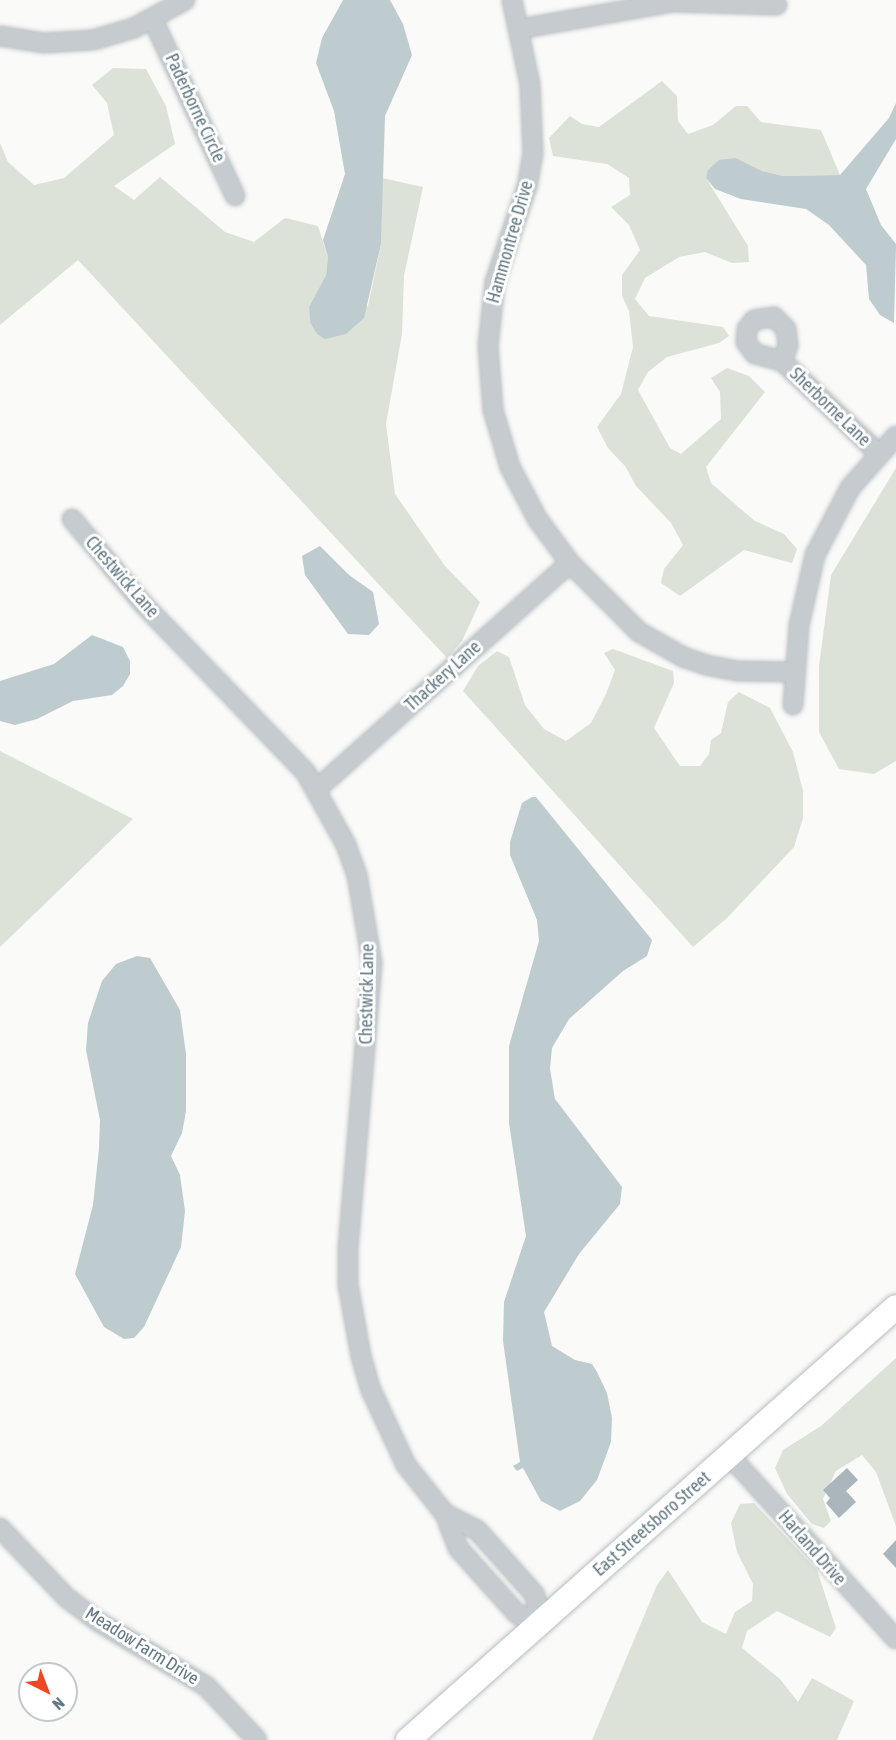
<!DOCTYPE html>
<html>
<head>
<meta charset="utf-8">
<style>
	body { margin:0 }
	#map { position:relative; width:896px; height:1740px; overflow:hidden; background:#fafaf8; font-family:"Asap Condensed",sans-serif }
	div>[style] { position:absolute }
	.green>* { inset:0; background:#dce2d8 }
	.water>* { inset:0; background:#becbcf }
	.building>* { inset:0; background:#abb6bc }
	.roads { filter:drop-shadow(0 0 2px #b8bec2) drop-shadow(0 0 2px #b8bec2) }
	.minor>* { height:18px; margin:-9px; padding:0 9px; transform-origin:9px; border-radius:9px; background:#c5cbce }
	.major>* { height:24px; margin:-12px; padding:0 12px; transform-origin:12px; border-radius:12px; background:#fff }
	span { translate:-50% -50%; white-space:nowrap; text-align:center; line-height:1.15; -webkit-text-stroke:6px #fff; paint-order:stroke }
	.street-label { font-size:18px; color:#637885 }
	.north { position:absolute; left:18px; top:1662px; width:60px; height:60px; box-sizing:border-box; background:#fff; border:2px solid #c1c9ce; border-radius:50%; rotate:138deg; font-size:16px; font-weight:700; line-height:24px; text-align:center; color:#637885 }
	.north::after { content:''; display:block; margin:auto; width:21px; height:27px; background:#f04622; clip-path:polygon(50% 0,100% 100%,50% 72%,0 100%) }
</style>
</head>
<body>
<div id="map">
	<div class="green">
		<div style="clip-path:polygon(113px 68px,146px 69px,166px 106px,175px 144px,114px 186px,134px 200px,160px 177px,225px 232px,254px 242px,285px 218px,318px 226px,328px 257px,326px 275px,309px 307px,310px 322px,368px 306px,381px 244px,382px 178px,423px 187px,404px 276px,402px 334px,386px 424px,395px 494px,445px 566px,480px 602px,462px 641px,447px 658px,78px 260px,0 325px,0 143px,8px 162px,34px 185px,64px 178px,114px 135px,107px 103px,92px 85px)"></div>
		<div style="clip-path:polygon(662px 81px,677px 96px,678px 121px,688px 134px,713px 125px,736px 106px,747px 106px,761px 122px,821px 130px,840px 175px,783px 176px,762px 171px,736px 158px,706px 178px,748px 246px,749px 262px,732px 263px,705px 252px,679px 257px,645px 278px,635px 299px,649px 316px,723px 327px,729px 336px,719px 343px,667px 357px,648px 372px,638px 390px,670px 448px,681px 454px,721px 419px,720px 392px,711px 378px,727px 368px,749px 376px,765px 392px,706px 467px,711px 483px,736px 505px,755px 521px,784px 534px,797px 549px,792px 563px,744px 550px,680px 596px,661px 583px,664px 569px,683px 545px,671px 523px,636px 486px,625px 466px,608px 448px,597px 427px,621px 394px,633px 347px,629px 311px,622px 296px,622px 275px,640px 250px,629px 225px,611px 207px,630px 195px,629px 178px,607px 164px,553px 156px,549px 138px,570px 116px,582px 124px,599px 127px)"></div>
		<div style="clip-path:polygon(896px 468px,896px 761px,874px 774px,839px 769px,819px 732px,819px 666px,831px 575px)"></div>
		<div style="clip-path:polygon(613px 649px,673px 671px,674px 683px,654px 728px,680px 766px,700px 766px,709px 754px,711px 740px,721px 733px,728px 702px,739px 692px,770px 708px,793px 752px,803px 791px,803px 818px,794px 847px,727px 918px,693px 947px,463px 691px,478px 666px,497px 651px,509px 657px,525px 705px,544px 729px,566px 741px,591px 723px,606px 694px,615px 670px,604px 653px)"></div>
		<div style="clip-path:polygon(0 751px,133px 819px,0 947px)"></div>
		<div style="clip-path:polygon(896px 1358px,896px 1526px,876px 1472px,862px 1455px,836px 1471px,823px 1499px,831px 1521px,824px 1528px,812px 1524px,787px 1494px,775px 1468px,783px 1450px,821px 1426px)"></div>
		<div style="clip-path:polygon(754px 1503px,817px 1570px,836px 1628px,830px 1637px,777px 1611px,747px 1631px,742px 1648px,780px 1679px,798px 1702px,812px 1678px,854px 1701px,837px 1740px,592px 1740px,657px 1585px,668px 1570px,702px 1622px,726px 1634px,735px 1612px,752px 1601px,753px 1584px,737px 1552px,731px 1523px,740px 1504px)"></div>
	</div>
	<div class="water">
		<div style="clip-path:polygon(343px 0,390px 0,403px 24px,412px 55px,385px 116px,381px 244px,364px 318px,346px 334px,325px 339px,317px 334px,310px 322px,309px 307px,326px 275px,328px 257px,323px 240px,345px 174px,334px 111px,316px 63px,322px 38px)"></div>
		<div style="clip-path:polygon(896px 103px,896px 139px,866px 189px,881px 225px,896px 244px,894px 323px,880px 315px,869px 299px,866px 265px,829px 225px,806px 209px,741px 199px,715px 189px,706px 178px,708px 170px,719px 160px,736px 158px,762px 171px,783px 176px,840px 175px,889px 118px)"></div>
		<div style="clip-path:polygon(320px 546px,349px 575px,373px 592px,379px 624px,369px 635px,348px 634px,305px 575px,302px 556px)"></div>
		<div style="clip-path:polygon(92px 635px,123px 647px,130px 661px,130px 674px,123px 686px,112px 695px,73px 701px,37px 719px,15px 725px,0 721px,0 681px,54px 664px)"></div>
		<div style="clip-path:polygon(532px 797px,536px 797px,652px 940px,647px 956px,623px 971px,569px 1019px,552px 1048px,550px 1069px,555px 1099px,622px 1187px,620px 1204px,579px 1254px,544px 1312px,552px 1346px,575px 1360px,592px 1364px,597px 1372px,607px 1393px,612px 1418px,611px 1442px,597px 1480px,580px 1501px,560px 1511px,541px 1501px,523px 1468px,517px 1471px,513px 1466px,520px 1462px,503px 1341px,504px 1302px,526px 1236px,509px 1123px,509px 1046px,539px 941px,537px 920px,510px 855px,510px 842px,522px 803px)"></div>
		<div style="clip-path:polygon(137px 956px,150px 958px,180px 1010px,186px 1054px,186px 1111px,182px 1133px,171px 1156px,180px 1175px,185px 1211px,181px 1247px,144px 1327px,134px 1338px,124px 1339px,104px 1327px,75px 1274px,93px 1205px,99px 1148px,100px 1120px,86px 1050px,88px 1023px,102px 981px,116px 964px)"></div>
	</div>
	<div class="building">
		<div style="clip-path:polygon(847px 1468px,858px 1480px,846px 1491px,856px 1502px,839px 1518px,826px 1503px,830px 1498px,823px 1490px)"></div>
		<div style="clip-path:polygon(896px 1540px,896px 1568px,883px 1554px)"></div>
	</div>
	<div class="roads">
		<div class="minor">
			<div style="left:512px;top:0;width:87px;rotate:78deg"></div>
			<div style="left:530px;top:85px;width:68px;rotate:87.5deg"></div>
			<div style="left:533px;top:153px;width:34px;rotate:100deg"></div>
			<div style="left:527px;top:186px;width:101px;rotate:108.4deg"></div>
			<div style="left:495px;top:282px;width:64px;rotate:96.2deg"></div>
			<div style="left:488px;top:346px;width:64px;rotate:85.5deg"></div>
			<div style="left:493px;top:410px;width:59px;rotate:73.4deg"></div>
			<div style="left:510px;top:467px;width:60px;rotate:62.2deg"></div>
			<div style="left:538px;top:520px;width:54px;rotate:53.3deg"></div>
			<div style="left:570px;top:563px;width:98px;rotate:45deg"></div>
			<div style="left:639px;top:632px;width:51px;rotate:29.6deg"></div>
			<div style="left:683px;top:657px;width:24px;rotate:19deg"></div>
			<div style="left:706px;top:665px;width:31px;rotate:11deg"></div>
			<div style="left:736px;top:671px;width:58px;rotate:1deg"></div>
			<div style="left:153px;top:20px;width:194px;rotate:65deg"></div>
			<div style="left:519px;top:29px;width:155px;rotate:-10deg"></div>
			<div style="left:672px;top:2px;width:105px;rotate:1.6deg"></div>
			<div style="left:0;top:36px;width:45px;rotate:9deg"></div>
			<div style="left:44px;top:43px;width:49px;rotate:-3.5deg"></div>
			<div style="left:93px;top:40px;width:43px;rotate:-16.3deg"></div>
			<div style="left:134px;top:28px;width:58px;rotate:-28.8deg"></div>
			<div style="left:782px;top:361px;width:28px;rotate:-165deg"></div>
			<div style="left:755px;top:354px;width:15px;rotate:-127deg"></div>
			<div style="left:746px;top:342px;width:13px;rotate:-86deg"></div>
			<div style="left:747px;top:329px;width:11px;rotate:-52deg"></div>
			<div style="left:754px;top:320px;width:20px;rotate:-9deg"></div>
			<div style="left:774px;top:317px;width:17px;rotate:45deg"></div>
			<div style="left:786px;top:329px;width:17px;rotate:83deg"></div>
			<div style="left:788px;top:346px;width:16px;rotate:112deg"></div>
			<div style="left:782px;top:361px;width:133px;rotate:43.8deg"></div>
			<div style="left:72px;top:519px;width:112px;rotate:50.1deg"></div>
			<div style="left:144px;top:605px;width:233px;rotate:46deg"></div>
			<div style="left:306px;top:773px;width:82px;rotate:60.9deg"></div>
			<div style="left:346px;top:845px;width:32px;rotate:70deg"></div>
			<div style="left:357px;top:875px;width:89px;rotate:80.3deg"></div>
			<div style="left:372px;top:963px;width:288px;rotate:94.8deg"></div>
			<div style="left:348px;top:1250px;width:35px;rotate:90deg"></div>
			<div style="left:348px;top:1285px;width:72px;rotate:79.6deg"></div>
			<div style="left:361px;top:1356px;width:35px;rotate:74deg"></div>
			<div style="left:371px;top:1390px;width:83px;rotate:65deg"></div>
			<div style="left:406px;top:1465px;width:63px;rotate:51.5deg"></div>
			<div style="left:445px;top:1514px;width:36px;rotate:69deg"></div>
			<div style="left:458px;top:1548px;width:89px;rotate:48.2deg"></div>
			<div style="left:517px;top:1614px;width:25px;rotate:18deg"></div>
			<div style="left:541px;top:1622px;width:28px;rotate:-103deg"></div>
			<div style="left:535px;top:1595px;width:87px;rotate:-131.7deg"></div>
			<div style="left:477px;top:1530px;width:36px;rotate:-153deg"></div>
			<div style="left:793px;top:705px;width:80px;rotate:-85.7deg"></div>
			<div style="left:799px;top:625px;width:72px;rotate:-77.1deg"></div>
			<div style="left:815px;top:555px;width:76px;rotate:-62.4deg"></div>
			<div style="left:850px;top:488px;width:69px;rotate:-48.5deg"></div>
			<div style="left:317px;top:789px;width:339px;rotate:-41.8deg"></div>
			<div style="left:729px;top:1455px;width:248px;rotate:47.8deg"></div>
			<div style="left:0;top:1528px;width:97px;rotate:46.3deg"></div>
			<div style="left:67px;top:1598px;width:40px;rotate:37deg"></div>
			<div style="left:99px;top:1622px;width:125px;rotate:30.9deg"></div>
			<div style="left:206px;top:1686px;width:74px;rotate:46.6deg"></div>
		</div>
		<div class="major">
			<div style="left:408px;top:1740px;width:652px;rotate:-41.58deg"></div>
		</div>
	</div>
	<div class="street-label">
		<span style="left:195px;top:108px;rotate:65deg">Paderborne Circle</span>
		<span style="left:510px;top:242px;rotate:-74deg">Hammontree Drive</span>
		<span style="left:830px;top:407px;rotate:44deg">Sherborne Lane</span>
		<span style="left:122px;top:577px;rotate:49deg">Chestwick Lane</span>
		<span style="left:443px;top:676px;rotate:-42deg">Thackery Lane</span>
		<span style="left:367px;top:994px;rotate:-89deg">Chestwick Lane</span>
		<span style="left:652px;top:1524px;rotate:-41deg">East Streetsboro Street</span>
		<span style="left:812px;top:1548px;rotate:49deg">Harland Drive</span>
		<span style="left:142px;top:1646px;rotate:32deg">Meadow Farm Drive</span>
	</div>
	<div class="north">N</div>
</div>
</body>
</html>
